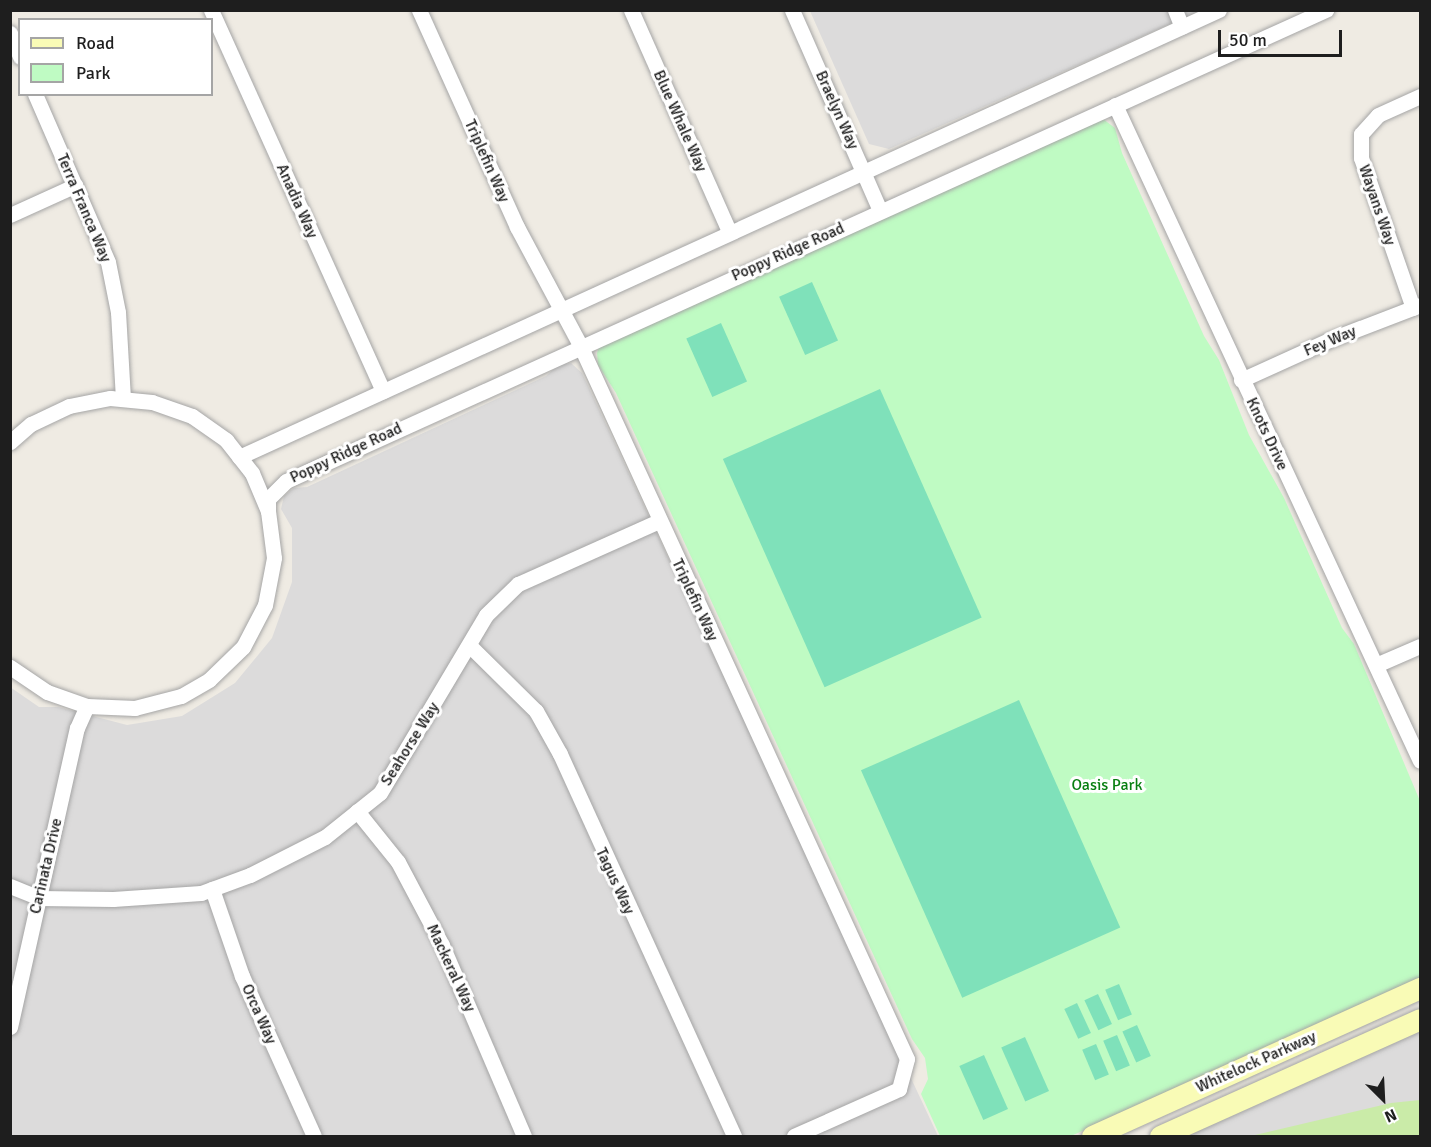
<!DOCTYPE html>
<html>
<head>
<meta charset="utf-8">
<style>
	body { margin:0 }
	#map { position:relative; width:1431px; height:1147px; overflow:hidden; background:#efebe3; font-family:Signika,sans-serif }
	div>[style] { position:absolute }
	.residential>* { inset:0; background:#dcdbdb }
	.grass>* { inset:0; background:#caeba8 }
	.park>* { inset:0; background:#bffbc3 }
	.pitch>* { inset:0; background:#7fe1ba; transform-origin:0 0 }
	.roads { filter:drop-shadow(0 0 2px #a5a5a5) drop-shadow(0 0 2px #a5a5a5) }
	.street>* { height:15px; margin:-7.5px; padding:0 7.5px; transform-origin:7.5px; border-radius:7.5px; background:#fff }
	.secondary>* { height:21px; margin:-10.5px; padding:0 10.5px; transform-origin:10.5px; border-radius:10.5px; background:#f9fbb6 }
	span { translate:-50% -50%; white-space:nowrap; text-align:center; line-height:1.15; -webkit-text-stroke:6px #fff; paint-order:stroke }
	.street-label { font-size:16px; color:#1e1e1e }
	.park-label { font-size:16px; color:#087f11 }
	.frame { position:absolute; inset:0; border:12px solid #1e1e1e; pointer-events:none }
	.legend { position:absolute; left:18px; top:18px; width:195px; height:78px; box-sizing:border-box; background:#fff; border:2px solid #a5a5a5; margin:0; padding:8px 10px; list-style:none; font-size:18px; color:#1e1e1e }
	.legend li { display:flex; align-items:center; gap:12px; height:30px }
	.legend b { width:30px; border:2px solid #a5a5a5 }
	.north { position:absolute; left:1353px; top:1069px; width:60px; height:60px; -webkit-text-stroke:4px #fff; paint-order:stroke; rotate:156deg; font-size:16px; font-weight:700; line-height:24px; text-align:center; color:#1e1e1e }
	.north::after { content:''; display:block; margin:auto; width:21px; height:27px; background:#1e1e1e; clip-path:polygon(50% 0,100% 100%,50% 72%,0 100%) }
	.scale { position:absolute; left:1218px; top:30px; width:124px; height:27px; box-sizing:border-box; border:3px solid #1e1e1e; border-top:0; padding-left:8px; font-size:18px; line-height:21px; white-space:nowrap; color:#1e1e1e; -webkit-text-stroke:4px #fff; paint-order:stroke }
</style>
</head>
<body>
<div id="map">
	<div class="residential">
		<div style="clip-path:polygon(810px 11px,1199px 11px,889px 149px,869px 144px)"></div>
		<div style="clip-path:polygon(571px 363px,582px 373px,938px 1136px,11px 1136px,10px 687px,39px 707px,58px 707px,127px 725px,182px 716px,235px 683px,272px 638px,292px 582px,292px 528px,281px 509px,284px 496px,294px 488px,307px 487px,546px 376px,558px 365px)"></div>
		<div style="clip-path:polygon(1420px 1019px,1420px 1136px,1160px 1136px)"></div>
	</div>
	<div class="grass">
		<div style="clip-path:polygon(1420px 1100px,1420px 1136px,1251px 1136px,1391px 1103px)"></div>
	</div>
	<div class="park">
		<div style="clip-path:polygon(1103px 119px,1115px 128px,1122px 153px,1204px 336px,1219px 360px,1249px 435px,1284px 498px,1342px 628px,1354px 644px,1420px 801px,1420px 979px,1071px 1136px,940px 1136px,921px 1094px,928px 1079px,925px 1058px,912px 1039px,616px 393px,598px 365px,597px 353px,599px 347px)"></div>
	</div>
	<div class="pitch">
		<div style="left:812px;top:282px;width:64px;height:36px;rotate:66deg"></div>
		<div style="left:721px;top:323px;width:64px;height:38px;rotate:66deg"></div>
		<div style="left:880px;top:389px;width:250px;height:172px;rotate:66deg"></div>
		<div style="left:1019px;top:700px;width:249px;height:173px;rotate:66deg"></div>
		<div style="left:1119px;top:984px;width:33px;height:15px;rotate:67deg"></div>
		<div style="left:1098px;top:994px;width:33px;height:15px;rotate:65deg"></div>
		<div style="left:1077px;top:1003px;width:33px;height:14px;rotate:65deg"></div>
		<div style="left:1137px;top:1025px;width:34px;height:16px;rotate:66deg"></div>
		<div style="left:1117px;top:1035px;width:33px;height:15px;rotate:67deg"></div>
		<div style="left:1025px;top:1037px;width:59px;height:26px;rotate:66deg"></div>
		<div style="left:1096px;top:1044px;width:33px;height:15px;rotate:67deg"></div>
		<div style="left:984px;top:1055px;width:59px;height:27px;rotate:66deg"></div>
	</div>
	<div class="roads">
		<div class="street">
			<div style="left:211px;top:10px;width:418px;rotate:65.7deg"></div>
			<div style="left:419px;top:10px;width:238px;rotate:65.7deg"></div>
			<div style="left:517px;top:227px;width:134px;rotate:61.9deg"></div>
			<div style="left:580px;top:345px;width:785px;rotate:65.39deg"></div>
			<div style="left:907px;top:1059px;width:31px;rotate:105deg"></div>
			<div style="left:899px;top:1089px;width:115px;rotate:155.9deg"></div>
			<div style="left:631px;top:10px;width:242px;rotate:66.1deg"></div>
			<div style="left:792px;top:10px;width:219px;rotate:66.3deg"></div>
			<div style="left:1175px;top:10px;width:18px;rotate:68deg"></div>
			<div style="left:10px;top:33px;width:26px;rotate:67deg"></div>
			<div style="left:35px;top:94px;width:183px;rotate:66.5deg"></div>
			<div style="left:108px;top:262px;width:51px;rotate:78.7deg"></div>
			<div style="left:118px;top:312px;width:86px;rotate:86.7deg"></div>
			<div style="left:1115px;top:105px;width:723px;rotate:65.06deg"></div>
			<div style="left:10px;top:215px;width:72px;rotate:-24.4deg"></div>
			<div style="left:1413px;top:308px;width:159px;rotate:-109.1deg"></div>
			<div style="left:1361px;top:158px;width:24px;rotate:-90deg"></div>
			<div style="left:1361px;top:134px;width:25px;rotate:-48deg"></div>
			<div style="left:1378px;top:115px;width:46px;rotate:-24.3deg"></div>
			<div style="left:1241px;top:380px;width:97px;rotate:-24.4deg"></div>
			<div style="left:1329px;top:340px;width:97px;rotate:-21deg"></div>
			<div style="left:10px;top:442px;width:28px;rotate:-41deg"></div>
			<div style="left:31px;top:424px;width:42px;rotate:-25.3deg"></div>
			<div style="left:69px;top:406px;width:42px;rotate:-11deg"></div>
			<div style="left:110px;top:398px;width:42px;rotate:5.4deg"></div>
			<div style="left:152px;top:402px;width:42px;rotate:19.3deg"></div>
			<div style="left:192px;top:416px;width:42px;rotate:35.2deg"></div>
			<div style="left:226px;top:440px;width:42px;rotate:51.8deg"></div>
			<div style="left:252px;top:473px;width:41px;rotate:67.2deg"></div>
			<div style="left:268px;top:511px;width:47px;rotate:82.7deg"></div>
			<div style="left:274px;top:558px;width:48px;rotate:100.8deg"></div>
			<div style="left:265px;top:605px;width:47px;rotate:117.6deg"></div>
			<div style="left:243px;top:647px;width:47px;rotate:135.9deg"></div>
			<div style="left:209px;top:680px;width:32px;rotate:150deg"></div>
			<div style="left:181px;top:696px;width:48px;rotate:165.4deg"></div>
			<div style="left:135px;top:708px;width:48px;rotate:-177.6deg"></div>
			<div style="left:87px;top:706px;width:42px;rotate:-160.7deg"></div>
			<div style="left:47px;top:692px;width:45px;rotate:-146deg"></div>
			<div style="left:239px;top:457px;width:1077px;rotate:-24.52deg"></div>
			<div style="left:268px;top:511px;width:12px;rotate:-90deg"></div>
			<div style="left:268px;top:499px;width:25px;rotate:-45deg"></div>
			<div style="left:286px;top:481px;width:1142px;rotate:-24.37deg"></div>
			<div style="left:469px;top:645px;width:94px;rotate:44.6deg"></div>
			<div style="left:536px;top:711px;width:49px;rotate:60.8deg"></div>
			<div style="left:560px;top:754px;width:420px;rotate:65.5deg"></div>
			<div style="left:1376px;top:665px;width:48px;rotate:-23.4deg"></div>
			<div style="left:357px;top:811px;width:65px;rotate:51.2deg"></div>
			<div style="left:398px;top:862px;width:94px;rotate:62.1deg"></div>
			<div style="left:442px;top:945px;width:208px;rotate:66.8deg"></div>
			<div style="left:10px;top:886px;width:31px;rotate:22deg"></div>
			<div style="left:39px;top:898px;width:74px;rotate:0.8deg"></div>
			<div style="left:113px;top:899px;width:88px;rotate:-3.9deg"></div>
			<div style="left:201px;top:893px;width:52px;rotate:-20.2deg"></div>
			<div style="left:250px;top:875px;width:84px;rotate:-26.9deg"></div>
			<div style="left:325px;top:837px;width:70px;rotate:-38.7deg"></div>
			<div style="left:380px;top:793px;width:207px;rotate:-59.2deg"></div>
			<div style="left:486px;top:615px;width:45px;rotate:-44.1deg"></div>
			<div style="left:518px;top:584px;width:154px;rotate:-24.1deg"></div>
			<div style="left:212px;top:889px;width:92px;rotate:71deg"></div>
			<div style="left:242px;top:976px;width:175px;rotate:65.8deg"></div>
			<div style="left:10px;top:1027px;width:306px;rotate:-77.4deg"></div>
			<div style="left:77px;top:728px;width:24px;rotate:-66deg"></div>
		</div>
		<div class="secondary">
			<div style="left:1092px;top:1136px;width:360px;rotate:-24.3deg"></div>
			<div style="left:1160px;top:1136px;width:285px;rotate:-24.2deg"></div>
		</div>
	</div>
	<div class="street-label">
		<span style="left:837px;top:110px;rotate:66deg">Braelyn Way</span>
		<span style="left:680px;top:121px;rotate:66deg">Blue Whale Way</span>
		<span style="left:487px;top:161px;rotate:66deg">Triplefin Way</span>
		<span style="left:297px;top:201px;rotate:66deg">Anadia Way</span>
		<span style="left:1377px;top:205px;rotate:71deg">Wayans Way</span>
		<span style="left:84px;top:208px;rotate:67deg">Terra Franca Way</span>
		<span style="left:788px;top:252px;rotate:-24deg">Poppy Ridge Road</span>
		<span style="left:1330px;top:341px;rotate:-23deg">Fey Way</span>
		<span style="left:1267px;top:434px;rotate:65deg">Knots Drive</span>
		<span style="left:346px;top:453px;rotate:-25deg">Poppy Ridge Road</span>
		<span style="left:695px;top:600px;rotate:65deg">Triplefin Way</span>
		<span style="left:410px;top:744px;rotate:-58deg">Seahorse Way</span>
		<span style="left:46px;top:866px;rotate:-77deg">Carinata Drive</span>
		<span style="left:615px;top:881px;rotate:65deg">Tagus Way</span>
		<span style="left:451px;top:968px;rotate:65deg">Mackeral Way</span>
		<span style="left:259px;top:1014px;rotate:66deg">Orca Way</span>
		<span style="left:1256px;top:1062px;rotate:-24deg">Whitelock Parkway</span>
	</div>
	<div class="park-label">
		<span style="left:1107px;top:785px">Oasis Park</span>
	</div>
	<div class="frame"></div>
	<ul class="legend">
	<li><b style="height:8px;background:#f9fbb6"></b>Road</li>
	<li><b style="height:16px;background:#bffbc3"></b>Park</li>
	</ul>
	<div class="north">N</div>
	<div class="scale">50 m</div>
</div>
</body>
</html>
